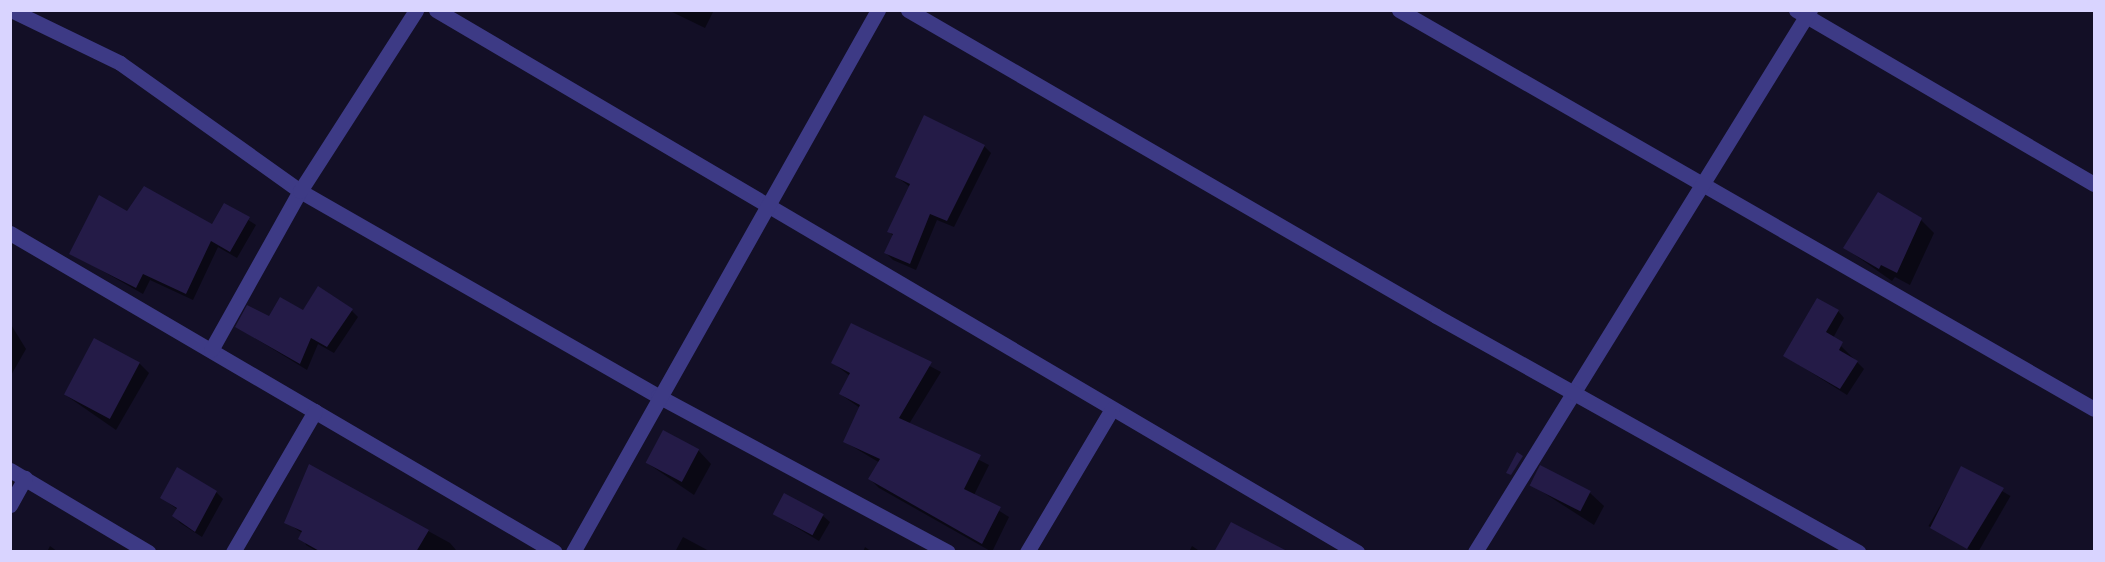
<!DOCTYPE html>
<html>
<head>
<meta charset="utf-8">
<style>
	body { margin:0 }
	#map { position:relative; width:2105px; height:562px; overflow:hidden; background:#130f26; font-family:Helvetica,sans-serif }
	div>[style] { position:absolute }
	.shadow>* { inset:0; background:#0007; transform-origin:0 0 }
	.building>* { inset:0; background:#241b47; transform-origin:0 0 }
	.minor>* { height:15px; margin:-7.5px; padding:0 7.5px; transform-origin:7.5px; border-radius:7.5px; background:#3d3a85 }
	.tertiary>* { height:15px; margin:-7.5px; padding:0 7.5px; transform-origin:7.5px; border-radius:7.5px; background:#3d3a85 }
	span { translate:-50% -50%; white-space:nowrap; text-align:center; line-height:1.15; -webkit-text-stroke:6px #130f26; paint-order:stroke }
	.frame { position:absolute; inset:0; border:12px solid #d9d4ff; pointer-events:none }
</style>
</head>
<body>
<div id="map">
	<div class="shadow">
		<div style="clip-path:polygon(668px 10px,714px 10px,705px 28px)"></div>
		<div style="clip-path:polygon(984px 146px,991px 153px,954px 227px,937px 220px,916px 270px,893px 260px,886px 253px,893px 236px,889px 231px,910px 187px,897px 177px)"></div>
		<div style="clip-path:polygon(225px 205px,256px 225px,237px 258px,218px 247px,193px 300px,150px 280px,143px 294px,71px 253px,128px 213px,213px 226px)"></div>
		<div style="clip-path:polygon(1921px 220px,1934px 233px,1910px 285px,1895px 277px,1892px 281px,1845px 248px)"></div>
		<div style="clip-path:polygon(352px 311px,358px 317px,334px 353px,318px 344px,307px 370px,237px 327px,303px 312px)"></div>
		<div style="clip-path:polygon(1838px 311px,1844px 318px,1833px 338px,1864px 369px,1847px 395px,1785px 356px)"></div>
		<div style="clip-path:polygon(10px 323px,26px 349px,10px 377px)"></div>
		<div style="clip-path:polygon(852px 325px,941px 372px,909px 424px,989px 465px,974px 495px,1009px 517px,992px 552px,879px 488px,870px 479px,880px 463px,845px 442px,860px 408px,840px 394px,850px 376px,833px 363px)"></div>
		<div style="clip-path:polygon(139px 363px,149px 373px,116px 430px,64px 394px)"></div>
		<div style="clip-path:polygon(698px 450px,711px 464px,694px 495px,647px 463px)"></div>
		<div style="clip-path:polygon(310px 466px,450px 543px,456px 550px,318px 552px,306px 545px,302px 533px,286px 522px)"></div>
		<div style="clip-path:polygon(1541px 467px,1590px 493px,1604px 506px,1594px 525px,1530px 484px)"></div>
		<div style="left:1962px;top:468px;width:56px;height:67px;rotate:30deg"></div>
		<div style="clip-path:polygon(216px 492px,223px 499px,202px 537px,180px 523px,174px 516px,178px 510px,162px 498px)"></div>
		<div style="clip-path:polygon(774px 514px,823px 516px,830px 522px,819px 541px)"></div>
		<div style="clip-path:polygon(683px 537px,711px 552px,675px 552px)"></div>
		<div style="clip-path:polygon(50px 546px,58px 552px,47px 552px)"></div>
		<div style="clip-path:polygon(1192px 546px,1201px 552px,1189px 552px)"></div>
		<div style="clip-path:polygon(865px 547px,872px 552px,863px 552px)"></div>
	</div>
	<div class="building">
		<div style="clip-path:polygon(924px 115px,985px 145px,947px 221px,930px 214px,910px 264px,884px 253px,893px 234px,887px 232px,910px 184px,895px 177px)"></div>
		<div style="clip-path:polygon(144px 186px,212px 224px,224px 203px,250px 217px,230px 252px,211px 241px,186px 294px,143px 274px,136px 288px,69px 254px,99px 195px,127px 211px)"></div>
		<div style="clip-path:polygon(1878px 192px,1922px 218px,1897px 273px,1881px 265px,1879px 269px,1843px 248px)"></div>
		<div style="clip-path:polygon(318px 286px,353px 309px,327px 347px,311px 338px,300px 364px,235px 327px,247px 305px,269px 316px,280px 297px,303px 310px)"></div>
		<div style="clip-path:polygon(1817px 298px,1839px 310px,1826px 332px,1843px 342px,1839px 350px,1858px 361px,1840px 389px,1783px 356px)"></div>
		<div style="clip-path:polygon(851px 323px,932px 362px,899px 418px,981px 455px,964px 489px,1001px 507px,982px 544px,868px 479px,880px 459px,843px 442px,860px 405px,839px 394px,850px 373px,831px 363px)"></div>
		<div style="left:94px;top:338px;width:52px;height:64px;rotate:28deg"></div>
		<div style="left:663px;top:430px;width:41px;height:37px;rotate:28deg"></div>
		<div style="clip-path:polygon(1517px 452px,1523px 456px,1511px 475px,1506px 473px)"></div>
		<div style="clip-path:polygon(309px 464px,429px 530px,416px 552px,321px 552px,298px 539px,302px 531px,284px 523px)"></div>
		<div style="left:1540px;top:465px;width:57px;height:23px;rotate:27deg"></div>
		<div style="clip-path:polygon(1961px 466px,2004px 488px,1967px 549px,1930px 528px)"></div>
		<div style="clip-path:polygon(177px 467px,217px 491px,195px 532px,172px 516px,177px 508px,160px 498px)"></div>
		<div style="left:784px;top:493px;width:45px;height:24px;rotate:28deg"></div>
		<div style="clip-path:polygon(1231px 522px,1289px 552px,1214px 552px)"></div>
	</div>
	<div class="minor">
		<div style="left:11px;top:10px;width:121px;rotate:25.9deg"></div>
		<div style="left:120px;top:63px;width:221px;rotate:35.4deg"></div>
		<div style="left:300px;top:191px;width:413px;rotate:29.8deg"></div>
		<div style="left:658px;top:396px;width:329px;rotate:28.3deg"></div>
		<div style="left:436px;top:10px;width:1069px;rotate:30.48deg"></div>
		<div style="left:1399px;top:10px;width:801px;rotate:29.86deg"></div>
		<div style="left:1796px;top:10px;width:345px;rotate:30.3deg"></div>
		<div style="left:10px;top:233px;width:631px;rotate:30.34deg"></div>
		<div style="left:211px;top:350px;width:182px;rotate:-60.8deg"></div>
		<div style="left:300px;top:191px;width:215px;rotate:-57.3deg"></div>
		<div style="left:10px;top:470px;width:161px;rotate:30.7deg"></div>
		<div style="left:10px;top:505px;width:31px;rotate:-61deg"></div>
		<div style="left:233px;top:552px;width:163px;rotate:-59.8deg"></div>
		<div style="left:573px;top:552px;width:622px;rotate:-60.63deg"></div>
		<div style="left:1027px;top:552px;width:166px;rotate:-59.3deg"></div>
		<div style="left:1475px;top:552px;width:637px;rotate:-58.28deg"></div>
	</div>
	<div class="tertiary">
		<div style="left:908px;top:10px;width:610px;rotate:30.09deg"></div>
		<div style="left:1436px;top:316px;width:484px;rotate:29.2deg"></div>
	</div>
	<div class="frame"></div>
</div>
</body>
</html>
